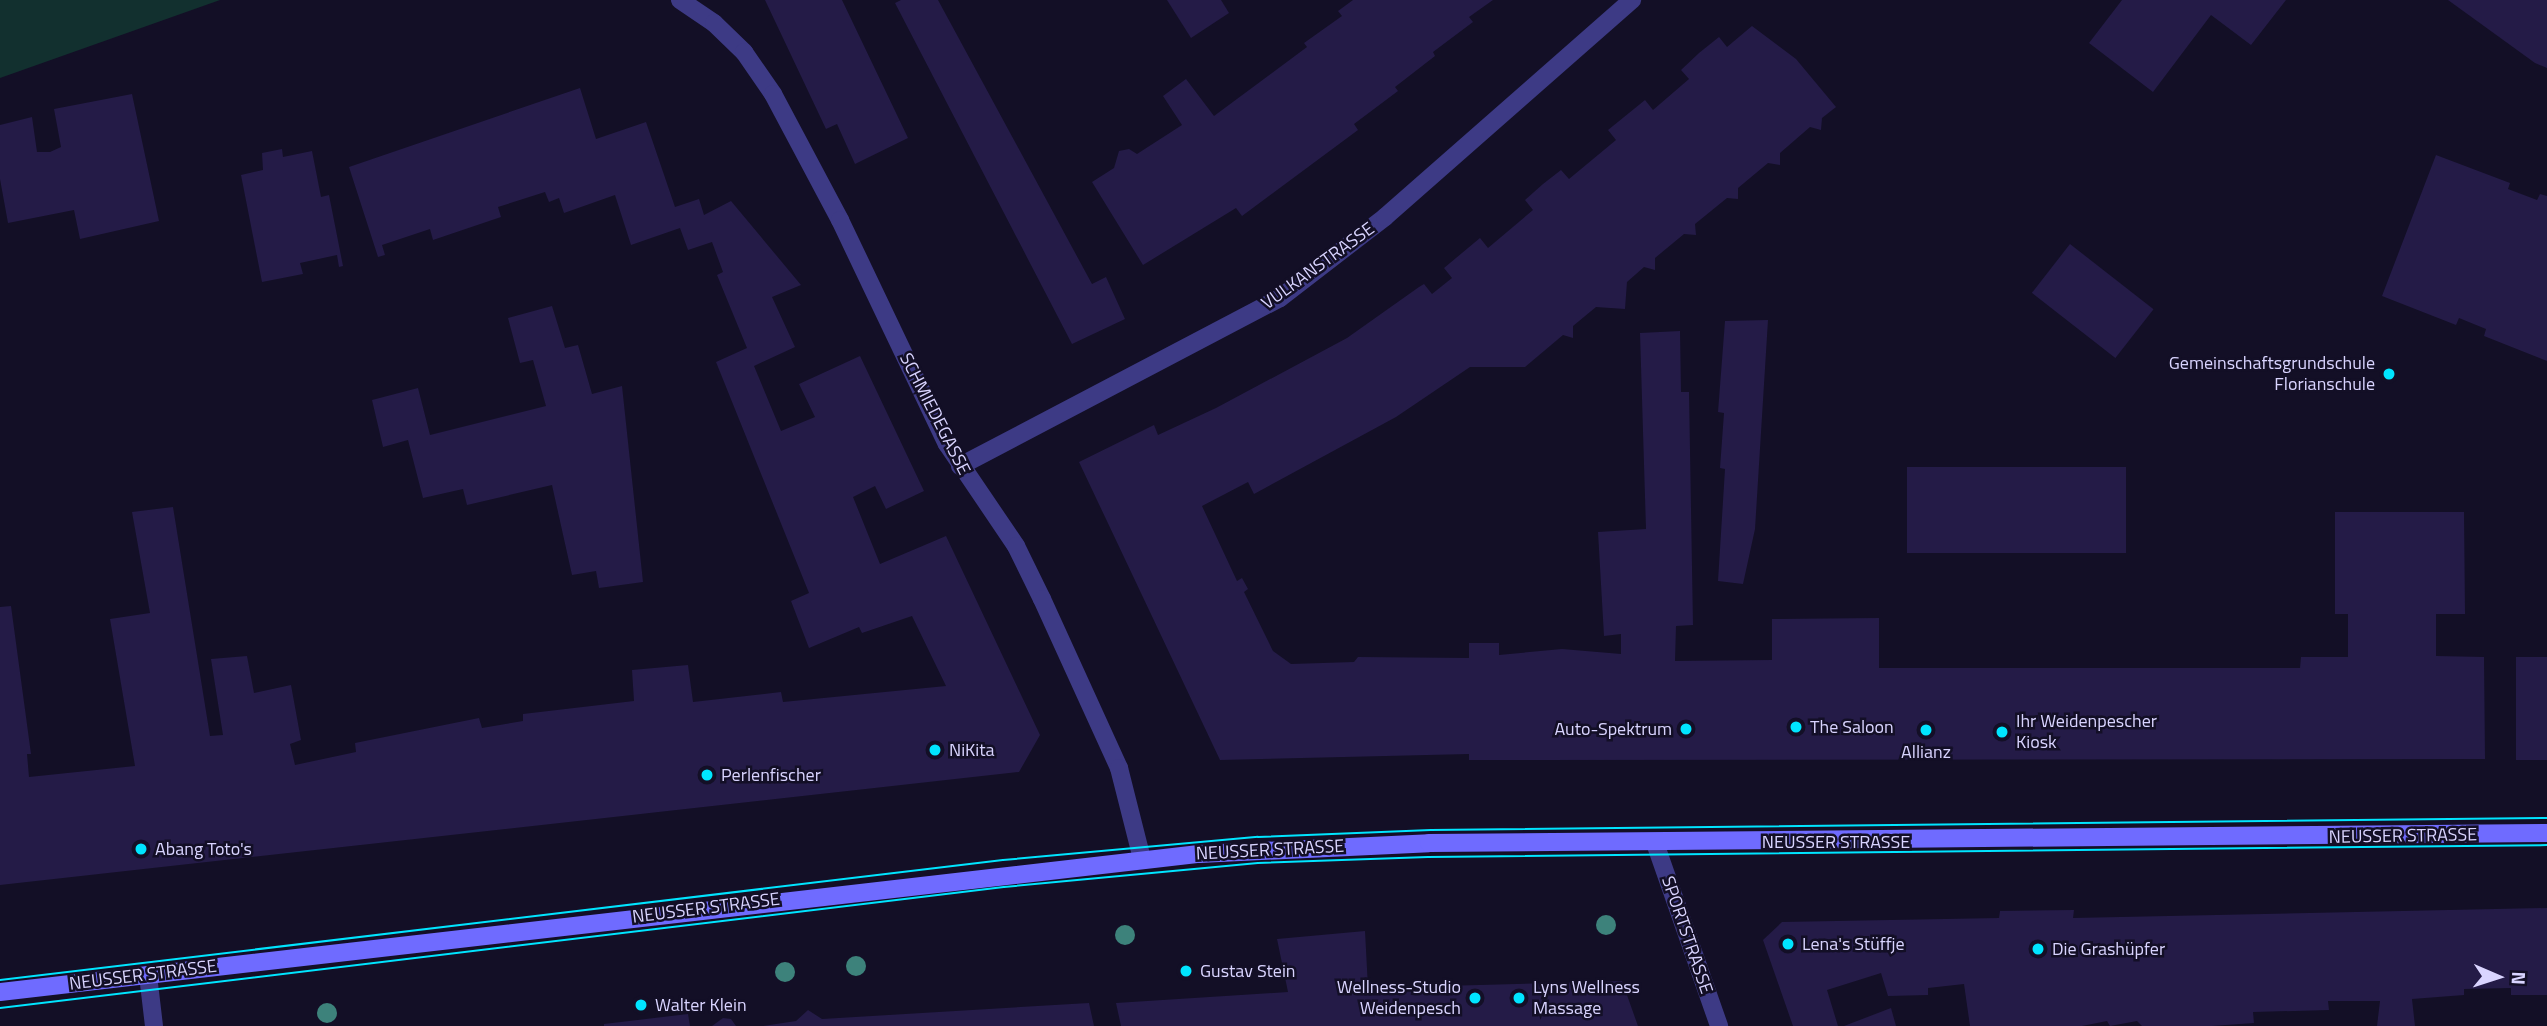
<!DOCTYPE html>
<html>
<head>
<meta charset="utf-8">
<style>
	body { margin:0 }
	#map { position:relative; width:2547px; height:1026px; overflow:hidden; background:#130f26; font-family:"Titillium Web",sans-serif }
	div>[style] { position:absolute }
	.green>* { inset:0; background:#12302f }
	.building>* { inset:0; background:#241b47; transform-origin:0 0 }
	.street>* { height:18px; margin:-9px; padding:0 9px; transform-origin:9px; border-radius:9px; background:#3d3a85 }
	.secondary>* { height:18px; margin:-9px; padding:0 9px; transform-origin:9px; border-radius:9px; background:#6f6bff }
	.tram>* { height:2px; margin:-1px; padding:0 1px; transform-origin:1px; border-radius:1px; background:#00e5ff }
	.trees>* { width:20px; height:20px; margin:-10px; border-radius:50%; background:#3d827b }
	.dots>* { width:19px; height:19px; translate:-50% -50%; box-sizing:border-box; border:4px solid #130f26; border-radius:50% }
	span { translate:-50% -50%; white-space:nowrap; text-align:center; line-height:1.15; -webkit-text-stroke:5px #130f26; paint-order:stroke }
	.street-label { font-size:18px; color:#d9d4ff }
	.poi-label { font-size:18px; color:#d9d4ff }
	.right { translate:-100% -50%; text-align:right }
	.left { translate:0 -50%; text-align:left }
	.north { position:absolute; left:2463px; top:942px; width:70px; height:70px; -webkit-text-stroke:5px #130f26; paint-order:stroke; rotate:93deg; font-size:19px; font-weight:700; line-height:28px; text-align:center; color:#d9d4ff }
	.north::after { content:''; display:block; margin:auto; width:24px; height:32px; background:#d9d4ff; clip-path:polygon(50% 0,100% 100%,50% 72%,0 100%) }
</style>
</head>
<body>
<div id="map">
	<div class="green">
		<div style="clip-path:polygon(0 0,220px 0,0 78px)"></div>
	</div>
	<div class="building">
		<div style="clip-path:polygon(765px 0,842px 0,908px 138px,855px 164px,837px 124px,826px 129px)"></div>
		<div style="clip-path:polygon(901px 0,938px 0,1092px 284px,1106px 277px,1125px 319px,1072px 344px,895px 3px)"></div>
		<div style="clip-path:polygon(1167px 0,1221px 0,1229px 13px,1191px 38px)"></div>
		<div style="clip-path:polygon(1353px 0,1493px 0,1469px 17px,1473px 22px,1433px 52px,1435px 56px,1395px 87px,1398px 91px,1354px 124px,1358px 130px,1242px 216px,1236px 208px,1143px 265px,1092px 182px,1114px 168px,1119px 151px,1129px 149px,1137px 154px,1182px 125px,1163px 96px,1186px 79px,1214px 116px,1307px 47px,1304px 43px,1342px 16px,1338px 11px)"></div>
		<div style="clip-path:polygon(2122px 0,2286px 0,2251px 45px,2211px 15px,2153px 92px,2089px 43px)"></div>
		<div style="clip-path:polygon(2448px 0,2547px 0,2547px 68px,2535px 63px)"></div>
		<div style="clip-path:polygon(1752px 26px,1796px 59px,1836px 107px,1822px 118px,1821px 130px,1810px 127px,1780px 153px,1780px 165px,1768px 163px,1738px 188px,1738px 199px,1727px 198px,1695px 224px,1696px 235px,1684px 234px,1655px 258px,1655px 270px,1644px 267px,1627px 282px,1625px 309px,1596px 307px,1573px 326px,1573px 338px,1563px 335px,1525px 367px,1470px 367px,1396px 417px,1254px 494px,1248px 482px,1202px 506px,1237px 581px,1242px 578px,1248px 589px,1244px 592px,1273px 651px,1291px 664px,1354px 662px,1358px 657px,1469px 658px,1469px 643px,1499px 643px,1499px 655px,1562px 649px,1621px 654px,1621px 634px,1604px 636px,1598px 532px,1646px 529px,1640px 333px,1680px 331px,1681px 392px,1689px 392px,1693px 625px,1676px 626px,1675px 661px,1772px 660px,1772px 619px,1879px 618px,1879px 668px,2300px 668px,2301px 657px,2348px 657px,2348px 614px,2335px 614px,2335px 512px,2464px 512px,2465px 614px,2436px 614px,2436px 656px,2484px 657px,2485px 759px,1469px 760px,1469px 754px,1220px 760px,1079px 462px,1154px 425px,1158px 435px,1216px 408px,1347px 338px,1419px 287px,1424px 284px,1432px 294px,1452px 278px,1444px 268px,1480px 238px,1488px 248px,1533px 210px,1525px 200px,1543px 184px,1561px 170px,1569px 179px,1616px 140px,1608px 130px,1645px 100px,1653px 110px,1689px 79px,1681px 70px,1699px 53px,1719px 37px,1727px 47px)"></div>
		<div style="clip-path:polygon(580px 88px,596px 139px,646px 122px,675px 207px,699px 199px,704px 215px,731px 201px,801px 285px,772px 297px,795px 347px,754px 366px,781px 431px,815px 417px,799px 384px,860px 356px,924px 491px,886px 509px,875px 486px,853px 497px,880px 564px,946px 536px,1040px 735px,1019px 772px,0 885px,0 607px,11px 606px,31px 754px,27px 754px,29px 777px,135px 766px,110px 619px,150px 613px,132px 512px,173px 507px,210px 736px,223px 735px,211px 659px,247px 656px,254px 693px,291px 685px,301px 740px,290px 744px,295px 765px,356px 752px,355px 743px,479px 718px,482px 728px,523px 721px,523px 714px,634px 701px,632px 670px,688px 665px,693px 702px,781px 692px,783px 702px,946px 686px,912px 616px,862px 633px,859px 627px,809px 648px,791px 601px,809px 593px,716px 362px,747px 348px,717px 275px,723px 272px,712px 242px,688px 250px,680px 228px,631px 245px,615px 195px,564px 213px,559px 198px,549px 202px,545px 192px,498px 207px,501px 217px,433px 240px,430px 229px,382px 245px,385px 255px,378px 257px,349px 167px)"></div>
		<div style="clip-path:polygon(132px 94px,159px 221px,80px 239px,74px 210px,8px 223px,0 179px,0 125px,32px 117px,37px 152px,50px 152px,61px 147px,54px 109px)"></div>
		<div style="clip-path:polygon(282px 149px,283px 157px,312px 151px,321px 197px,329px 195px,343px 266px,339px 267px,337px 255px,300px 263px,303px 274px,262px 282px,241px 175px,263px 170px,262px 153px)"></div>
		<div style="clip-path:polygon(2436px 155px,2510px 183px,2508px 189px,2537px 200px,2540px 194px,2547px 196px,2547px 361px,2484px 336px,2486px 329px,2459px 318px,2456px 325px,2382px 296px)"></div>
		<div style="left:2070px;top:244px;width:106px;height:62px;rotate:38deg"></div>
		<div style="clip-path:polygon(552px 306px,565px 348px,578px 345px,592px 394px,622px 386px,643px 582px,599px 588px,596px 571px,572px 575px,552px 485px,467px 505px,463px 489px,423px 498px,408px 440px,383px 447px,372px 400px,418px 388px,430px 435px,546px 406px,533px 360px,520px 363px,508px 318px)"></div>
		<div style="clip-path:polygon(1768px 320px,1755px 529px,1743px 584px,1718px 581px,1725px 469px,1720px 468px,1724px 413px,1718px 412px,1725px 321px)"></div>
		<div style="left:1907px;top:467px;width:219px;height:86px"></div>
		<div style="left:2547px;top:657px;width:103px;height:31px;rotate:90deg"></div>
		<div style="clip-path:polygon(2547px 908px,2547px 995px,2511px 995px,2511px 988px,2464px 989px,2464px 995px,2412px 999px,2415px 1026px,2377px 1026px,2380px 1001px,2328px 1001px,2329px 1010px,2253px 1012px,2254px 1023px,2212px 1026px,2142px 1026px,2137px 1021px,2110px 1026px,2107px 1021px,2082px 1026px,1970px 1026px,1964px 984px,1928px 988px,1928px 995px,1888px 996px,1881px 973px,1827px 990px,1838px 1026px,1793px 1026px,1763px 940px,1782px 922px,1999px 918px,2000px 911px,2074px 910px,2073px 918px)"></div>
		<div style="clip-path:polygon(1365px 931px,1368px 988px,1622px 981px,1638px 1026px,1121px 1026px,1116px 1003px,1288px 992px,1277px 939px)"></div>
		<div style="clip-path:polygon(1089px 1003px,1094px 1026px,763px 1026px,796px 1021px,808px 1010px,822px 1019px)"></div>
		<div style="clip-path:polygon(1891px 1008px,1896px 1026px,1844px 1026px)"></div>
		<div style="clip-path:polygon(688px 1014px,690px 1026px,604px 1026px,604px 1024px)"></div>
		<div style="clip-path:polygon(723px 1018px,731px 1019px,736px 1026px,712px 1026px)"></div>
	</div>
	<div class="street">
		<div style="left:680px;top:0;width:41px;rotate:34.1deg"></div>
		<div style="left:714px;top:23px;width:42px;rotate:44deg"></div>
		<div style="left:744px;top:52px;width:51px;rotate:55.4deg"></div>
		<div style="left:773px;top:94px;width:143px;rotate:62deg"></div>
		<div style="left:840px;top:220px;width:248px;rotate:64.5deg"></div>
		<div style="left:947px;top:444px;width:123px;rotate:55.9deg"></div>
		<div style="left:1016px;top:546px;width:59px;rotate:63.9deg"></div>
		<div style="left:1042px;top:599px;width:186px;rotate:65.5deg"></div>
		<div style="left:1119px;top:768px;width:94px;rotate:75.8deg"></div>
		<div style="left:960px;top:466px;width:361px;rotate:-27.7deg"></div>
		<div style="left:1280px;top:298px;width:133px;rotate:-37.6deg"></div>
		<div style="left:1385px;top:217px;width:329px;rotate:-41.3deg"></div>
		<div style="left:1655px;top:843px;width:194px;rotate:70.7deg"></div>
		<div style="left:148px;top:975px;width:51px;rotate:83.3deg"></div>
	</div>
	<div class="secondary">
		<div style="left:0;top:992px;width:1207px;rotate:-6.57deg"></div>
		<div style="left:1199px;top:854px;width:230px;rotate:-2.7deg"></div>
		<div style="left:1429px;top:843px;width:1118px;rotate:-0.51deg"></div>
	</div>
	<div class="tram">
		<div style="left:0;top:980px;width:1010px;rotate:-6.82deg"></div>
		<div style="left:1003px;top:860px;width:256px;rotate:-5.2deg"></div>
		<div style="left:1258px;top:837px;width:173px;rotate:-2.3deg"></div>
		<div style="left:1431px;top:830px;width:1116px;rotate:-0.62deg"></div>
		<div style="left:0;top:1008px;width:1011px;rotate:-6.87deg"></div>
		<div style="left:1004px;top:887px;width:255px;rotate:-5.4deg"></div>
		<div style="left:1258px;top:863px;width:170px;rotate:-2deg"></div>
		<div style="left:1428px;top:857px;width:1119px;rotate:-0.61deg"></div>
	</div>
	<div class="trees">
		<div style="left:1606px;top:925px"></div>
		<div style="left:1125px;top:935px"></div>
		<div style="left:856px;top:966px"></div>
		<div style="left:785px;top:972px"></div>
		<div style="left:327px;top:1013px"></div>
	</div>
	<div class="dots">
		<div style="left:2389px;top:374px;background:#00e5ff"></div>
		<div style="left:1796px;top:727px;background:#00e5ff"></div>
		<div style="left:1686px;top:729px;background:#00e5ff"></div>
		<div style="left:1926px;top:730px;background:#00e5ff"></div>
		<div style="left:2002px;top:732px;background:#00e5ff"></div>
		<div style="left:935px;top:750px;background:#00e5ff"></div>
		<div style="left:707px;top:775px;background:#00e5ff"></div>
		<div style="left:141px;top:849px;background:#00e5ff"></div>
		<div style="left:1788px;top:944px;background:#00e5ff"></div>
		<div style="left:2038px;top:949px;background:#00e5ff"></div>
		<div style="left:1186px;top:971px;background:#00e5ff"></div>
		<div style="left:1475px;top:998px;background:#00e5ff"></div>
		<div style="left:1519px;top:998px;background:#00e5ff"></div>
		<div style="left:641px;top:1005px;background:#00e5ff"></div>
	</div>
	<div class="street-label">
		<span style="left:1318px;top:266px;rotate:-36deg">VULKANSTRASSE</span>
		<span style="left:935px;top:414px;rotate:63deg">SCHMIEDEGASSE</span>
		<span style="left:2403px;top:836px;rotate:-1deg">NEUSSER STRASSE</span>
		<span style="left:1836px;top:842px">NEUSSER STRASSE</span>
		<span style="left:1270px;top:850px;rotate:-3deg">NEUSSER STRASSE</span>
		<span style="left:706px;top:908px;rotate:-7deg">NEUSSER STRASSE</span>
		<span style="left:1687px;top:935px;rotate:71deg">SPORTSTRASSE</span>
		<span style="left:143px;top:975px;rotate:-7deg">NEUSSER STRASSE</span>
	</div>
	<div class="poi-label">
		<span class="right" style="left:2375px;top:374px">Gemeinschaftsgrundschule<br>Florianschule</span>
		<span class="left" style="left:2016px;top:732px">Ihr Weidenpescher<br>Kiosk</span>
		<span class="left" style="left:1810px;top:727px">The Saloon</span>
		<span class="right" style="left:1672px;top:729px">Auto-Spektrum</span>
		<span class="left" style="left:949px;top:750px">NiKita</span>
		<span style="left:1926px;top:752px">Allianz</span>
		<span class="left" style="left:721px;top:775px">Perlenfischer</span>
		<span class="left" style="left:155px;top:849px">Abang Toto's</span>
		<span class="left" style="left:1802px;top:944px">Lena's Stüffje</span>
		<span class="left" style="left:2052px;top:949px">Die Grashüpfer</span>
		<span class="left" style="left:1200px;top:971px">Gustav Stein</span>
		<span class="right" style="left:1461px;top:998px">Wellness-Studio<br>Weidenpesch</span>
		<span class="left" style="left:1533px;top:998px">Lyns Wellness<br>Massage</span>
		<span class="left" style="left:655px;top:1005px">Walter Klein</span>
	</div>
	<div class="north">N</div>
</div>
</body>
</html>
